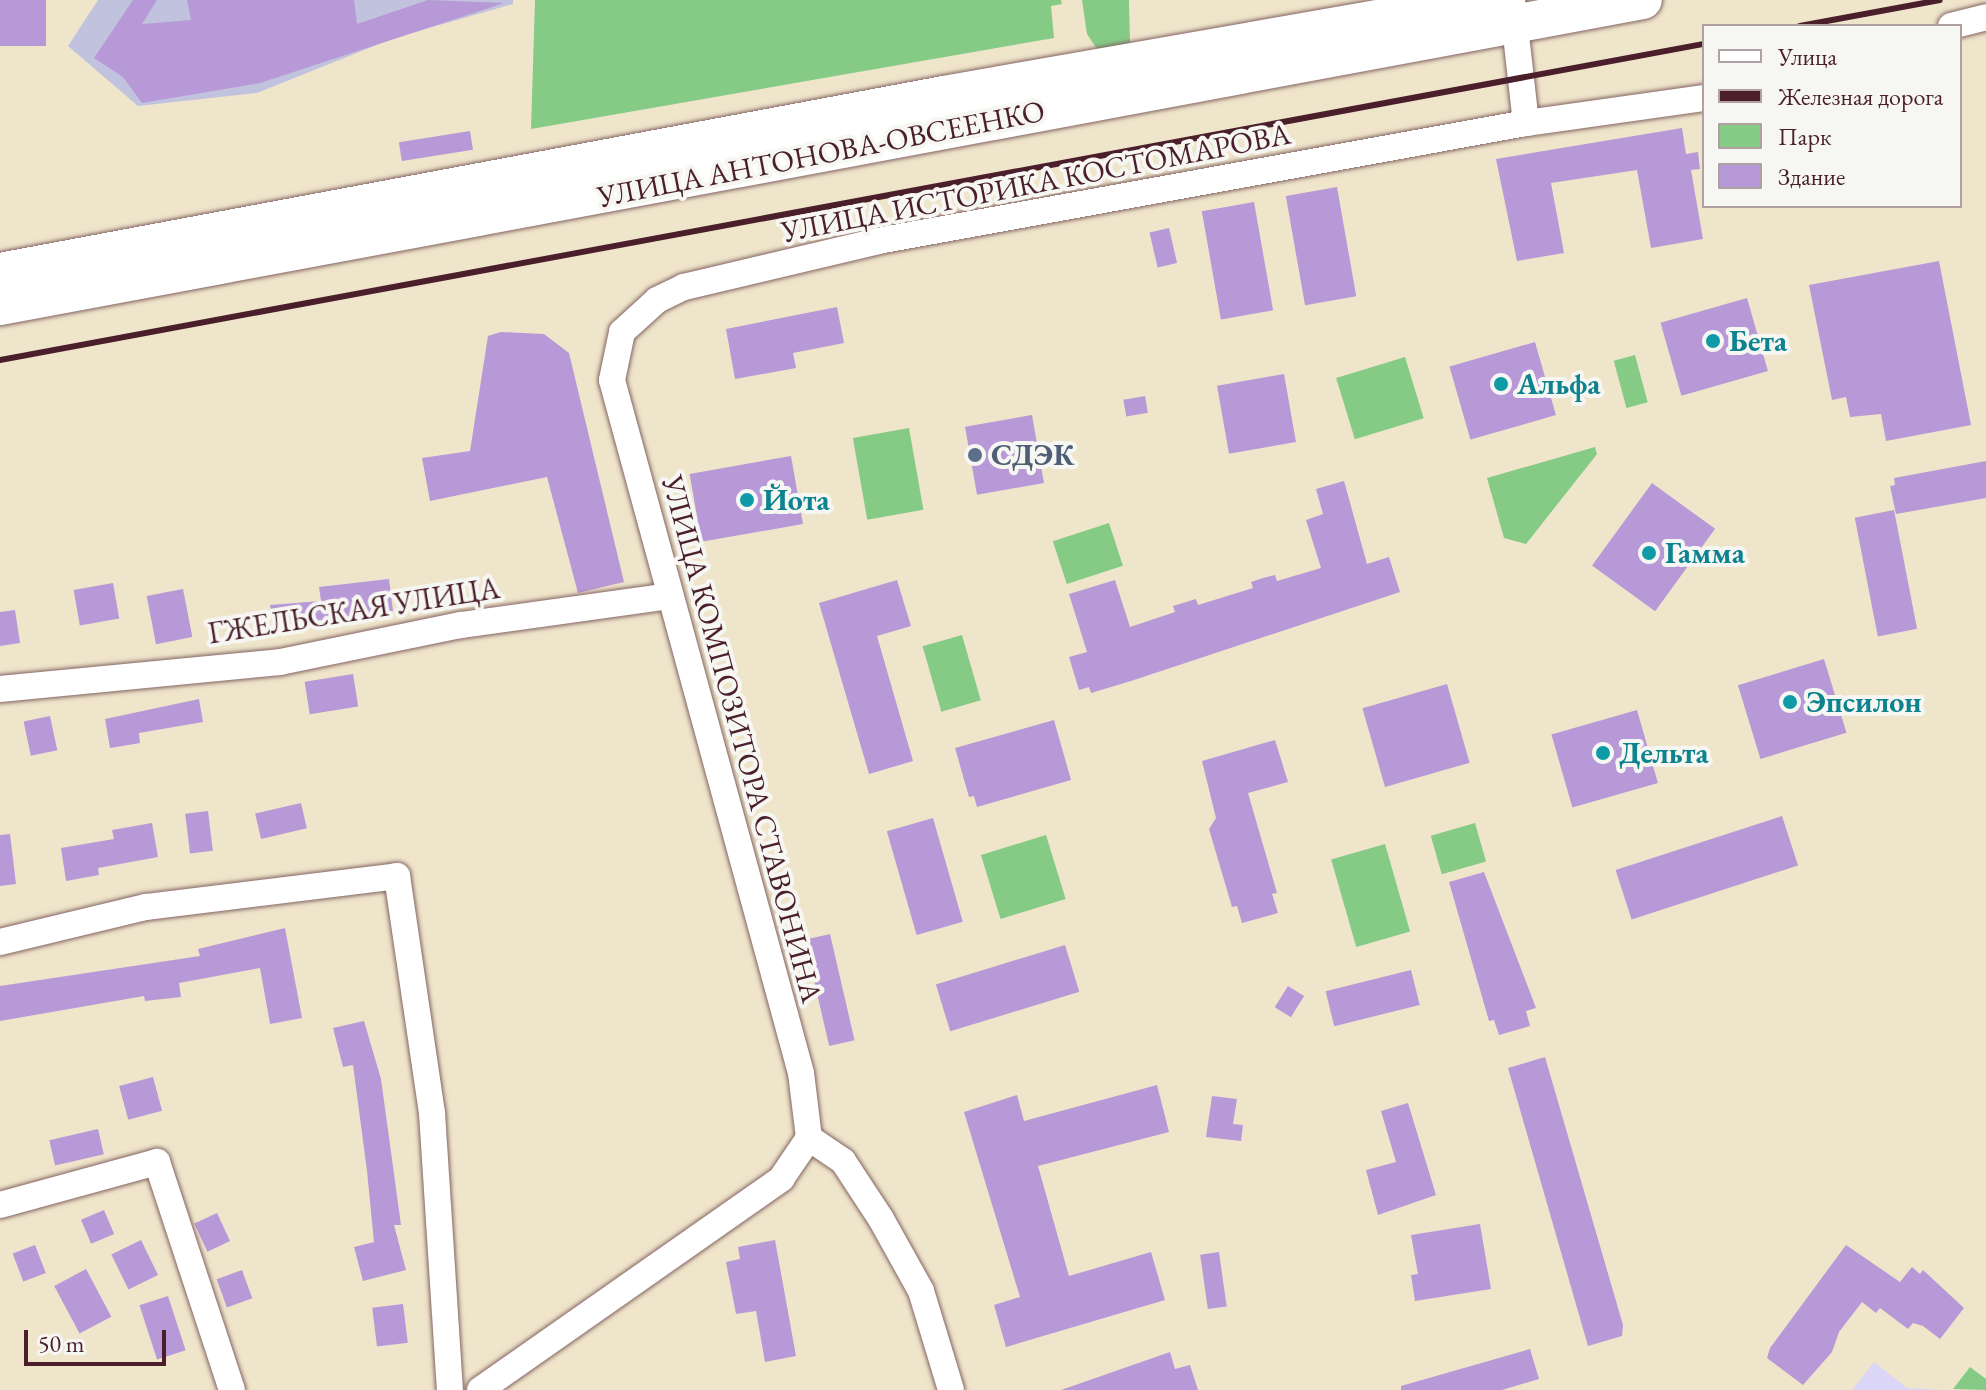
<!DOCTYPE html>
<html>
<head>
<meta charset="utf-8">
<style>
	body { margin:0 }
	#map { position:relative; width:1986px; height:1390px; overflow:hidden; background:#efe5cb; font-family:"EB Garamond",serif }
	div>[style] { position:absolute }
	.built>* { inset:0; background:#dbd6f7 }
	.industrial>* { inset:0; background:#c1c2dd }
	.green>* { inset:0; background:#85cb86; transform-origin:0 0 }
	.building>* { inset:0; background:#b899d7; transform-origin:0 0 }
	.roads { filter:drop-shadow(0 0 2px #846463) drop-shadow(0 0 2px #846463) }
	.minor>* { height:26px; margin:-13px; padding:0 13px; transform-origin:13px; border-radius:13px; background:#fff }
	.highway>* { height:38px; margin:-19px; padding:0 19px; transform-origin:19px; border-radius:19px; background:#fff }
	.rail>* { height:6px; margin:-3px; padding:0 3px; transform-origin:3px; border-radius:3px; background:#4a1f2b }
	.dots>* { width:22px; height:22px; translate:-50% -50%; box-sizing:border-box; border:4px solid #f6f6f2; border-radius:50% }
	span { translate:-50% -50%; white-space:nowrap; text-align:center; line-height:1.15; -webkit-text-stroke:8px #f6f6f2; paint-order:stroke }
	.street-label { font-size:30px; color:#4a1f2b }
	.culture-label { font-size:30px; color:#0d838f; font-weight:700 }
	.left { translate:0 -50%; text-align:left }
	.service-label { font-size:30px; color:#4e5e75; font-weight:700 }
	.legend { position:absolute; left:1702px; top:24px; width:260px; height:184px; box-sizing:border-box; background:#f6f6f2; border:2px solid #b1a0a2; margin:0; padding:10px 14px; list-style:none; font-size:24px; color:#4a1f2b }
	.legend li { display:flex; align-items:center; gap:16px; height:40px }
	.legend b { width:40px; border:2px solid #b1a0a2 }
	.scale { position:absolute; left:24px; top:1330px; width:142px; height:36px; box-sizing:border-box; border:4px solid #4a1f2b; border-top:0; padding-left:10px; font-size:24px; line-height:28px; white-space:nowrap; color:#4a1f2b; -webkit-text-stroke:6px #f6f6f2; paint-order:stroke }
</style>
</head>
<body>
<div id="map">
	<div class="built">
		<div style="clip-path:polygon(1874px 1362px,1907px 1388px,1942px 1390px,1852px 1390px)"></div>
	</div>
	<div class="industrial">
		<div style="clip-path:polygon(98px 0,513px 0,513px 4px,394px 38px,257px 93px,138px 106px,68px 46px)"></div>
	</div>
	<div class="green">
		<div style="clip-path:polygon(535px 0,1061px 0,1062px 4px,1051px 6px,1054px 38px,531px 129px)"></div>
		<div style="clip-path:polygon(1082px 0,1129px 0,1130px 43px,1097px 49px,1087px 34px)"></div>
		<div style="left:1635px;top:355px;width:49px;height:22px;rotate:75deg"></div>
		<div style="left:1405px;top:357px;width:64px;height:72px;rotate:73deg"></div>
		<div style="left:909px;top:428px;width:83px;height:57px;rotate:80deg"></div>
		<div style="clip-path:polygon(1595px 447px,1597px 454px,1526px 544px,1504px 538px,1487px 478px)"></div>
		<div style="left:1109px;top:523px;width:45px;height:59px;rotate:72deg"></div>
		<div style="left:962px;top:635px;width:68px;height:41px;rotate:74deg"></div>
		<div style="left:1475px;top:823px;width:40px;height:46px;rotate:74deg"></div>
		<div style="left:1046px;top:835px;width:67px;height:68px;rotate:73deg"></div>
		<div style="left:1385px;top:844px;width:91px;height:56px;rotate:74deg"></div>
		<div style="clip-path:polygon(1970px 1367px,1986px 1379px,1986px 1390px,1953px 1389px)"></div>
	</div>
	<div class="building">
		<div style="left:0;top:0;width:46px;height:46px"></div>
		<div style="clip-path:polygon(133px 0,157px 0,142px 24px,191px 20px,187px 0,354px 0,357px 24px,428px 0,504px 3px,260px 83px,142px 103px,123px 77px,94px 58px)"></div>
		<div style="clip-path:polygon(1682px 128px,1686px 154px,1698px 152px,1700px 169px,1691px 170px,1703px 239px,1651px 248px,1637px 170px,1551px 183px,1564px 253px,1517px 261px,1496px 159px)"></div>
		<div style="left:470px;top:131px;width:19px;height:72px;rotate:81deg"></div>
		<div style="left:1337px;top:187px;width:111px;height:52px;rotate:80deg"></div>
		<div style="left:1254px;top:202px;width:110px;height:53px;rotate:80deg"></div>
		<div style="left:1169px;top:228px;width:36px;height:20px;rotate:77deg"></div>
		<div style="clip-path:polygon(1939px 261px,1971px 425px,1886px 441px,1881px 414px,1850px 417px,1846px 397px,1832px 400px,1809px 285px)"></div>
		<div style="left:1747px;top:298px;width:76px;height:90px;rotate:74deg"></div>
		<div style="clip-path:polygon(837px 307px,844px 343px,793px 353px,796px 368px,735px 379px,726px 329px)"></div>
		<div style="clip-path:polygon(501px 332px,544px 334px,569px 353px,624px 582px,578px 593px,547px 477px,430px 501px,422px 458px,470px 451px,488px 336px)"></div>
		<div style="left:1535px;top:342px;width:76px;height:89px;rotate:74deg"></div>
		<div style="left:1284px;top:374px;width:69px;height:68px;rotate:80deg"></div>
		<div style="left:1145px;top:396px;width:17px;height:22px;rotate:80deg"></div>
		<div style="left:1032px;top:415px;width:69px;height:68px;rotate:80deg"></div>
		<div style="left:791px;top:456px;width:69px;height:103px;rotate:80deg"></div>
		<div style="clip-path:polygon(1986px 461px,1986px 498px,1896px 514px,1890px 486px,1895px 485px,1894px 478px)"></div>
		<div style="clip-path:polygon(1344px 481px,1367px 564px,1389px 557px,1400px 592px,1131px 681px,1091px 693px,1089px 687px,1079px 690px,1069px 657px,1087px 652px,1069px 594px,1115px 580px,1130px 627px,1175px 612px,1173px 606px,1196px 599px,1198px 605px,1253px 588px,1251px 582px,1263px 578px,1275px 575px,1277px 581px,1321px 568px,1306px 520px,1323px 514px,1316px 489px)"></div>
		<div style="left:1652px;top:483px;width:78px;height:102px;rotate:36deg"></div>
		<div style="left:1894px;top:510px;width:121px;height:40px;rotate:79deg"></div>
		<div style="clip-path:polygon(389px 579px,393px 611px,274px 626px,270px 605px,321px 601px,319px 587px)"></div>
		<div style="clip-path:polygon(897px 580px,911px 626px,877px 636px,913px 761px,869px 774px,819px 603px)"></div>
		<div style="left:113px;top:583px;width:36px;height:40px;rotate:80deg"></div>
		<div style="left:183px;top:589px;width:49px;height:37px;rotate:79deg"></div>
		<div style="clip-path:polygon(15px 610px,20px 643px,0 646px,0 612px)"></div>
		<div style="left:1824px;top:659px;width:77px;height:90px;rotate:73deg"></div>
		<div style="left:353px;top:674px;width:33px;height:49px;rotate:81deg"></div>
		<div style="left:1447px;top:684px;width:82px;height:88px;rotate:74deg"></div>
		<div style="clip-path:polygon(199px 699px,203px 722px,139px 733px,140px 743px,110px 748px,105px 719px)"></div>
		<div style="left:1637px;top:710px;width:76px;height:89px;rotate:74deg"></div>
		<div style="left:50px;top:716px;width:35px;height:27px;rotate:78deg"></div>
		<div style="clip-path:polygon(1054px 720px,1071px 780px,977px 807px,974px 796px,969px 797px,955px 748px)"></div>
		<div style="clip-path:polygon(1275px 740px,1288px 782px,1248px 793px,1277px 893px,1272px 894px,1278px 913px,1242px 923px,1237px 906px,1232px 907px,1209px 829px,1216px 818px,1202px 761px)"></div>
		<div style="left:301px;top:803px;width:26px;height:47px;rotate:77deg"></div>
		<div style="left:208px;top:811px;width:40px;height:23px;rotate:83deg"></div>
		<div style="left:1782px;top:816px;width:52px;height:175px;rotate:72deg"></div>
		<div style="left:933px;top:818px;width:108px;height:48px;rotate:74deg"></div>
		<div style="clip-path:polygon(152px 823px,158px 857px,98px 868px,99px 875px,66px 881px,61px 848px,114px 839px,112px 830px)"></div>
		<div style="clip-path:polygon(10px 834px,16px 884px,0 886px,0 835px)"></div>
		<div style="clip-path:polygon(1484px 872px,1536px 1008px,1526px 1011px,1530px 1026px,1499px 1035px,1494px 1020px,1489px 1021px,1449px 882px)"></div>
		<div style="clip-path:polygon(285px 928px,302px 1018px,270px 1024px,260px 968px,179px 983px,181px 997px,145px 1001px,144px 996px,0 1021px,0 986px,200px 956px,198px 949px)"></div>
		<div style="left:830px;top:934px;width:109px;height:26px;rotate:77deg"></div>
		<div style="left:1065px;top:945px;width:49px;height:135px;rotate:73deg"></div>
		<div style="left:1411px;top:970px;width:36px;height:88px;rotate:76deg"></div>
		<div style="left:1288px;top:986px;width:19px;height:25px;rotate:32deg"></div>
		<div style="clip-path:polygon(364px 1021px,381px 1079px,401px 1225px,394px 1225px,406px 1270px,363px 1281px,354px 1247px,374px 1242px,367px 1171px,353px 1065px,343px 1067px,333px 1028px)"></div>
		<div style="clip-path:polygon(1545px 1057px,1623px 1325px,1622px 1336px,1588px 1346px,1508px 1068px)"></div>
		<div style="left:153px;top:1077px;width:35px;height:35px;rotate:75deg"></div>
		<div style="clip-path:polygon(1157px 1085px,1169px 1132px,1038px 1166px,1069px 1276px,1151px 1252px,1165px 1300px,1006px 1347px,994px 1305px,1020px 1297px,964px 1112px,1017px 1095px,1024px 1121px)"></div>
		<div style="clip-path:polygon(1212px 1096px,1237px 1099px,1233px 1124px,1243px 1125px,1241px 1141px,1206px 1137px)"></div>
		<div style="clip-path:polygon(1408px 1103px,1436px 1195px,1378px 1215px,1366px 1170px,1396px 1162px,1381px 1111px)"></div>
		<div style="left:98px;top:1129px;width:26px;height:50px;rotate:77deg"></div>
		<div style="left:104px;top:1210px;width:26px;height:25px;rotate:67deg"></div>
		<div style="left:217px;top:1213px;width:31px;height:25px;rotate:65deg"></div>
		<div style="clip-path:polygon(1480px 1224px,1491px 1289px,1415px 1301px,1411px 1275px,1418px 1274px,1411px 1235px)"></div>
		<div style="left:141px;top:1240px;width:39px;height:33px;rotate:64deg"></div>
		<div style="clip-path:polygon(775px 1240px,796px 1356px,765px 1362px,756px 1311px,736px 1314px,726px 1262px,740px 1259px,738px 1247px)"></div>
		<div style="left:35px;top:1245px;width:30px;height:24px;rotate:69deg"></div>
		<div style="clip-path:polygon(1846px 1245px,1900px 1282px,1912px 1267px,1920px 1274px,1923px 1270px,1964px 1308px,1940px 1339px,1923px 1326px,1913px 1323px,1908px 1329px,1880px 1308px,1876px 1313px,1862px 1302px,1839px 1332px,1832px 1352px,1803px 1385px,1767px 1358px,1770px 1348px)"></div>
		<div style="left:1219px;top:1252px;width:55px;height:19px;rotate:82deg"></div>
		<div style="left:86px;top:1269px;width:54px;height:36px;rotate:62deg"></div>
		<div style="left:242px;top:1270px;width:30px;height:27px;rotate:70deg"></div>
		<div style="left:168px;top:1296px;width:57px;height:30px;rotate:72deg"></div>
		<div style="left:403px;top:1304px;width:39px;height:31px;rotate:83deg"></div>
		<div style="clip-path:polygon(1530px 1349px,1539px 1379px,1502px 1390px,1401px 1390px,1401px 1386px)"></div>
		<div style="clip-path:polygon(1170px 1352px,1175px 1369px,1190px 1365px,1198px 1390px,1061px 1390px)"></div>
	</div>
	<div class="roads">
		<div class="minor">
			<div style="left:1951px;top:26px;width:36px;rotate:-14deg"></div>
			<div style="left:1526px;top:123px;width:180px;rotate:-8deg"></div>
			<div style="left:0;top:689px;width:281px;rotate:-5.5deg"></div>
			<div style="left:280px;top:662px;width:185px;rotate:-11.6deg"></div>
			<div style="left:461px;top:625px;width:210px;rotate:-7.9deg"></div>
			<div style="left:0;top:942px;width:150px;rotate:-13.5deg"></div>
			<div style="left:146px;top:907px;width:253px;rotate:-7deg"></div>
			<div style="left:397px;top:876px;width:240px;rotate:81.6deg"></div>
			<div style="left:432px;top:1113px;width:278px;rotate:86.3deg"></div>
			<div style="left:809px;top:1138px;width:41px;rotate:34.1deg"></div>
			<div style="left:843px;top:1161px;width:69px;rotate:56.8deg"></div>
			<div style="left:881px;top:1219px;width:82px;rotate:60.9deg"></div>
			<div style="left:921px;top:1291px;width:103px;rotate:73.1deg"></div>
			<div style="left:0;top:1205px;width:163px;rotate:-15.3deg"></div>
			<div style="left:157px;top:1162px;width:240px;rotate:71.8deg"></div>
			<div style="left:480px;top:1390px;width:368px;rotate:-35deg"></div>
			<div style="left:781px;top:1179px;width:50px;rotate:-55.7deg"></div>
			<div style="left:809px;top:1138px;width:65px;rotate:-97deg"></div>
			<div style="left:801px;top:1073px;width:718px;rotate:-105.26deg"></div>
			<div style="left:612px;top:380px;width:49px;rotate:-78.2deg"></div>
			<div style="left:622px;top:332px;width:47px;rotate:-42.4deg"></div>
			<div style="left:657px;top:300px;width:30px;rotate:-26deg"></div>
			<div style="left:684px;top:287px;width:199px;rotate:-13.3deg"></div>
			<div style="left:878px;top:241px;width:659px;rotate:-10.32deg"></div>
			<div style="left:1526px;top:123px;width:124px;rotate:-96.5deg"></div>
		</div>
		<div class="highway">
			<div style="left:0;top:272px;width:960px;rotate:-10.62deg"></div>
			<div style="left:944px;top:95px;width:550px;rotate:-9.94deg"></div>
			<div style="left:0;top:306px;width:1671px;rotate:-10.55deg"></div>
		</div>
	</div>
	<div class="rail">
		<div style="left:1800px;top:26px;width:142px;rotate:-10.5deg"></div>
		<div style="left:0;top:360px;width:1733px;rotate:-10.51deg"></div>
	</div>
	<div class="dots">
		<div style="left:1713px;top:341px;background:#0f9aa8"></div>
		<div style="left:1501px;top:384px;background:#0f9aa8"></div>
		<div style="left:975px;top:455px;background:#5c6f8a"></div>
		<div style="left:747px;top:500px;background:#0f9aa8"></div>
		<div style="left:1649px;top:553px;background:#0f9aa8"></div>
		<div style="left:1790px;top:702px;background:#0f9aa8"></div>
		<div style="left:1603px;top:753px;background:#0f9aa8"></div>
	</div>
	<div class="street-label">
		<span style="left:821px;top:154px;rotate:-11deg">УЛИЦА АНТОНОВА-ОВСЕЕНКО</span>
		<span style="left:1036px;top:183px;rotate:-11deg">УЛИЦА ИСТОРИКА КОСТОМАРОВА</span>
		<span style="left:354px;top:611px;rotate:-9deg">ГЖЕЛЬСКАЯ УЛИЦА</span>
		<span style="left:742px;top:739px;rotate:75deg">УЛИЦА КОМПОЗИТОРА СТАВОНИНА</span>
	</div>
	<div class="culture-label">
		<span class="left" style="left:1729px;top:341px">Бета</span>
		<span class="left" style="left:1517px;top:384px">Альфа</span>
		<span class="left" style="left:763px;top:500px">Йота</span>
		<span class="left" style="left:1665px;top:553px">Гамма</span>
		<span class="left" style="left:1806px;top:702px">Эпсилон</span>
		<span class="left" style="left:1619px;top:753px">Дельта</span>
	</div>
	<div class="service-label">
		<span class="left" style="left:991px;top:455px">СДЭК</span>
	</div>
	<ul class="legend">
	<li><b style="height:10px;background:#fff"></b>Улица</li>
	<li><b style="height:10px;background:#4a1f2b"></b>Железная дорога</li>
	<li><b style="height:22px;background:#85cb86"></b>Парк</li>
	<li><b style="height:22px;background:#b899d7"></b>Здание</li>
	</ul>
	<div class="scale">50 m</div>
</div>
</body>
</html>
